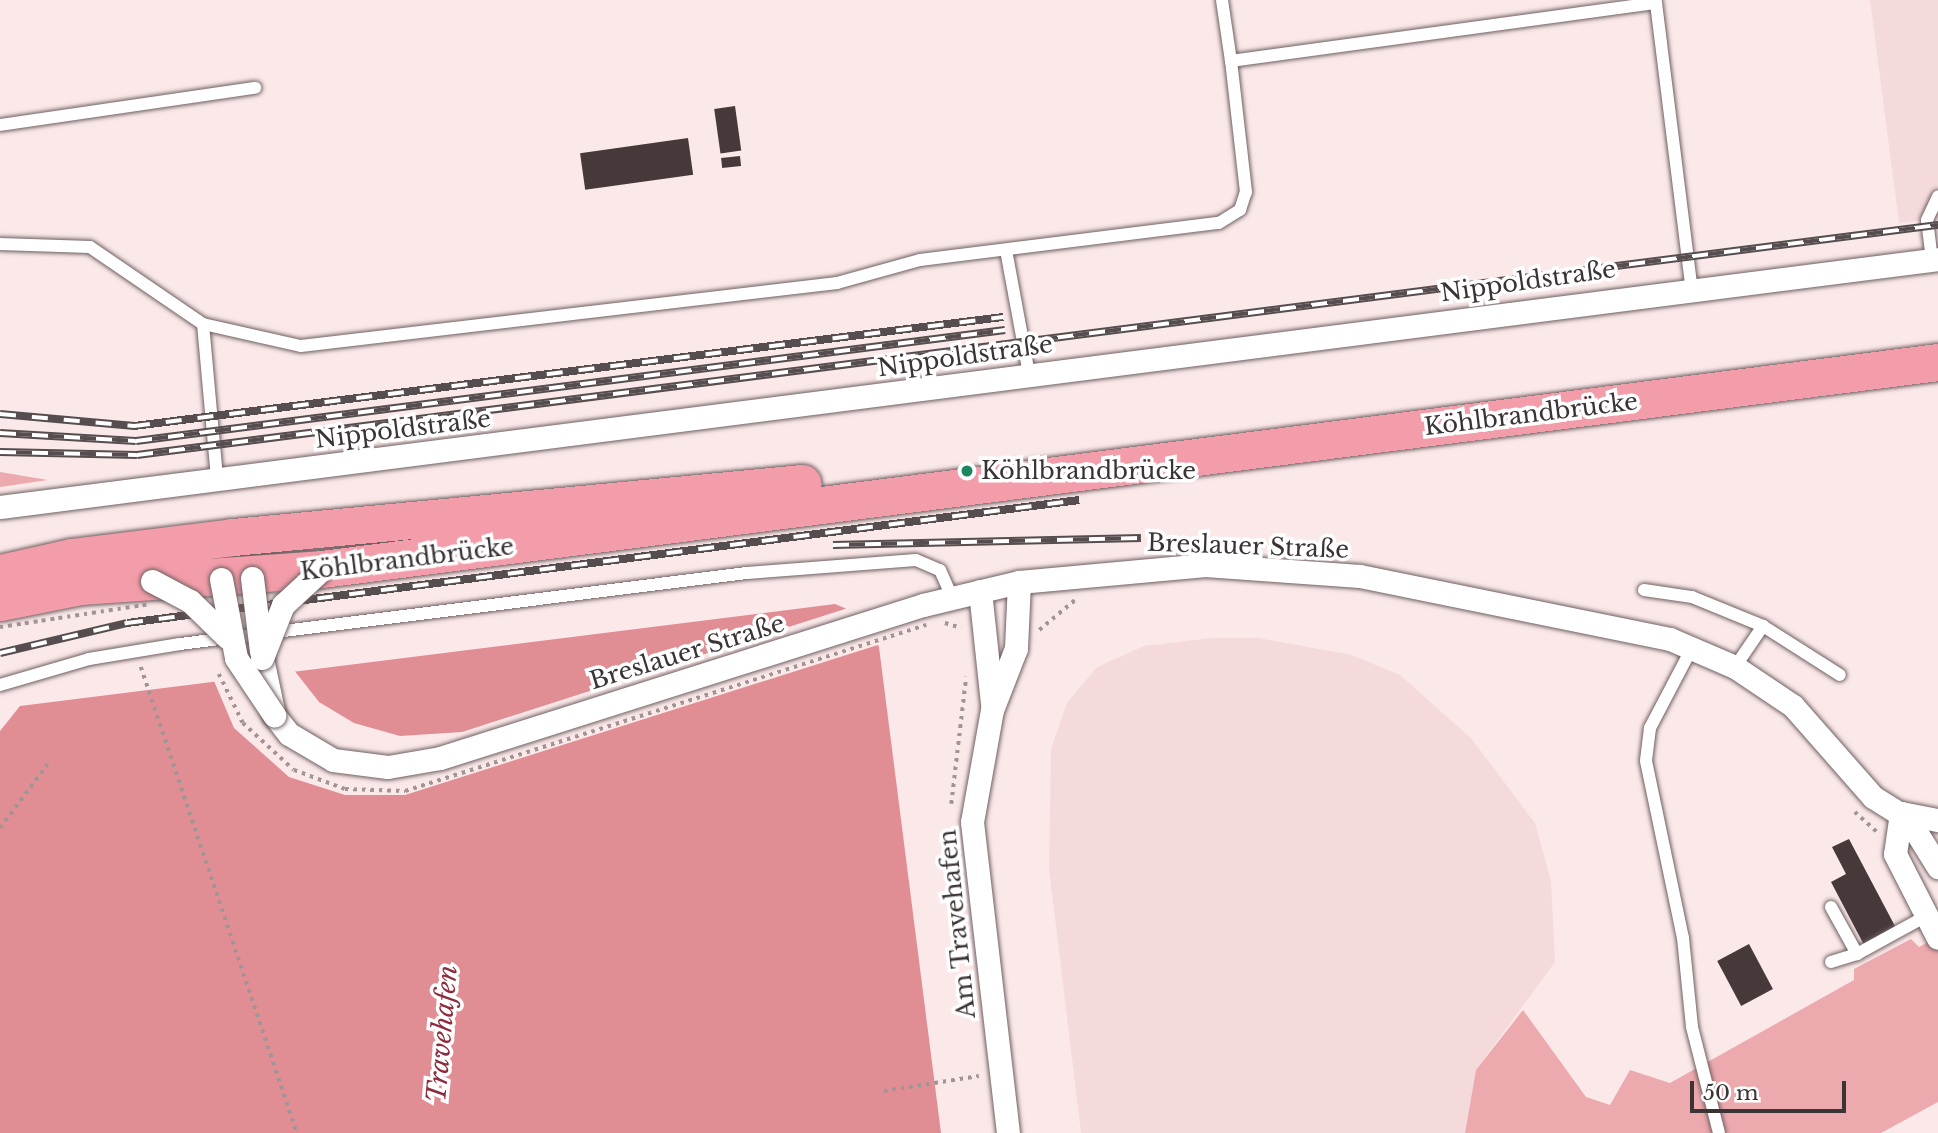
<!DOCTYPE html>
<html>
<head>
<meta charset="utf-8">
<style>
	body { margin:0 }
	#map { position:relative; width:1938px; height:1133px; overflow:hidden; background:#fbe9ea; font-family:"Libre Baskerville",serif }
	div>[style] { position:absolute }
	.built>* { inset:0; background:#f5dadc }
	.green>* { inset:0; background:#eca9ae }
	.water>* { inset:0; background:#e18d94 }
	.pier>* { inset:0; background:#fbe9ea }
	.building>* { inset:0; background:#47393a; transform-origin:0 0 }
	.path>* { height:3.5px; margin-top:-1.75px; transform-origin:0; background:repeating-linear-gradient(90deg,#a19495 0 3.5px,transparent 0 8.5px) }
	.roads { filter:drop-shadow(0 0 2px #6f5f60) drop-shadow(0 0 2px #6f5f60) }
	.lane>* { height:12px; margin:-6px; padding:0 6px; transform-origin:6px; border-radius:6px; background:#fff }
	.street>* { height:23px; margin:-11.5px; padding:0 11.5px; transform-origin:11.5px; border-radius:11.5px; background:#fff }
	.primary>* { height:37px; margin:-18.5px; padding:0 18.5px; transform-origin:18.5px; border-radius:18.5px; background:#f39daa }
	.rail>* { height:8px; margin-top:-4px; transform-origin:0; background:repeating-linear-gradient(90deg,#fff 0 16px,#554d4e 0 32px); box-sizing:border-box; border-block:2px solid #554d4e }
	.path-bridge>* { height:3.5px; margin-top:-1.75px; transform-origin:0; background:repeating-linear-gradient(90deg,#a19495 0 3.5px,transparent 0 8.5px) }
	.bridges { filter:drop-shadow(0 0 2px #6f5f60) drop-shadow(0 0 2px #6f5f60) }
	.street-bridge>* { height:23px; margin:-11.5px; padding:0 11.5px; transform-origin:11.5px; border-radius:11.5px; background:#fff }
	.dots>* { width:19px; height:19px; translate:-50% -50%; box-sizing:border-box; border:4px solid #fff; border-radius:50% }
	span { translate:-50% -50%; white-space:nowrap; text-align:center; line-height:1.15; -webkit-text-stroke:7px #fff; paint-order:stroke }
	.street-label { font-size:24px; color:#3b3435 }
	.poi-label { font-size:24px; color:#3b3435 }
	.left { translate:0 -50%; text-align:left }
	.water-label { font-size:26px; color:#8e2b3c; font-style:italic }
	.scale { position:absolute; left:1690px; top:1081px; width:156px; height:32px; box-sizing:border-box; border:4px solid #3b3435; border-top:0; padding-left:9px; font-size:21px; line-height:24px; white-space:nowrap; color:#3b3435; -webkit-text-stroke:5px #fff; paint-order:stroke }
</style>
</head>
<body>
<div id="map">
	<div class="built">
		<div style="clip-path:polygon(1870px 0,1938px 0,1938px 218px,1899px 223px)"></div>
		<div style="clip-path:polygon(1212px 638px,1259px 638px,1352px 655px,1400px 675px,1471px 738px,1535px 823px,1551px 881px,1555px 962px,1476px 1070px,1465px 1133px,1081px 1133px,1049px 869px,1051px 749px,1067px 703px,1097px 667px,1144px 646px)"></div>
	</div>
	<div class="green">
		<div style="clip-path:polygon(0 472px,48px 480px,0 487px)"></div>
		<div style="clip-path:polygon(1938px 937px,1938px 1102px,1881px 1133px,1465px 1133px,1476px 1070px,1523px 1010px,1586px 1097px,1610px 1105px,1630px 1070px,1670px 1083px,1854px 980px,1854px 969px,1911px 939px,1919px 947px)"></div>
	</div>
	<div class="water">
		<div style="clip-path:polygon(835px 604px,861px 615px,879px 647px,941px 1133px,0 1133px,0 731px,20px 706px)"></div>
	</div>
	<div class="pier">
		<div style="clip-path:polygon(851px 607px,864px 613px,881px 644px,405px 795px,345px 795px,289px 777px,234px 728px,214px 681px,294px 670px,319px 702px,354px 723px,400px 736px,462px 732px)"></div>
	</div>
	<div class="building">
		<div style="left:735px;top:106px;width:45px;height:21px;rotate:82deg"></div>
		<div style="left:688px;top:138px;width:37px;height:109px;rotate:82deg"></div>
		<div style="left:740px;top:156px;width:10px;height:19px;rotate:84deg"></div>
		<div style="clip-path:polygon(1849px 839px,1896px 928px,1864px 945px,1831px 882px,1846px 874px,1832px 847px)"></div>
		<div style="left:1749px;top:944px;width:51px;height:36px;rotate:62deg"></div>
	</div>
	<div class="path">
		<div style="left:945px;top:623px;width:17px;rotate:17deg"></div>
		<div style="left:1039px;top:630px;width:47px;rotate:-39.8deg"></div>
		<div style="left:141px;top:667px;width:491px;rotate:71.5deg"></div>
		<div style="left:951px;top:804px;width:128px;rotate:-83.3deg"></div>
		<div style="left:1855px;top:812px;width:31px;rotate:42deg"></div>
		<div style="left:0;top:828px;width:79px;rotate:-53.3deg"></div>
		<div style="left:884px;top:1091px;width:96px;rotate:-9deg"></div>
	</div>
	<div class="roads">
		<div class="lane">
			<div style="left:1222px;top:0;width:62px;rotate:81.6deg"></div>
			<div style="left:0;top:125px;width:258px;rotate:-8.3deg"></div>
			<div style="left:0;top:244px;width:90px;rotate:1.9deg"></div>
			<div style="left:90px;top:247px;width:137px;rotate:34.3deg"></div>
			<div style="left:203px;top:324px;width:100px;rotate:12.7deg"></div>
			<div style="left:301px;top:346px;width:540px;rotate:-6.7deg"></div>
			<div style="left:837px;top:283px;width:86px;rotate:-15.5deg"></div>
			<div style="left:920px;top:260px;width:301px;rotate:-7.1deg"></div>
			<div style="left:1219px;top:223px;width:25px;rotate:-32deg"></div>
			<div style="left:1240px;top:210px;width:19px;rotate:-72deg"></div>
			<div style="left:1246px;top:192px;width:132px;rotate:-96.5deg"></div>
			<div style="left:1231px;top:61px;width:429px;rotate:-7.8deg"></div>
			<div style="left:1656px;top:3px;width:285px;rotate:82.9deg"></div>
			<div style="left:1006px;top:250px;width:126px;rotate:79.5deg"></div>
			<div style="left:1932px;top:260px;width:40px;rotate:-97.1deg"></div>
			<div style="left:1927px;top:220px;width:26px;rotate:-65deg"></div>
			<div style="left:203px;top:324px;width:156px;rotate:84.8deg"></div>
			<div style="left:1644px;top:590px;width:49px;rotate:8.3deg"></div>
			<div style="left:1692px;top:597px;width:77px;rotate:22.2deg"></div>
			<div style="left:1693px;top:646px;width:93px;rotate:117.7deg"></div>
			<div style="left:1650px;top:728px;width:33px;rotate:97deg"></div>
			<div style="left:1646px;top:761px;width:181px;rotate:78.2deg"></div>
			<div style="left:1683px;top:938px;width:89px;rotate:84.2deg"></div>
			<div style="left:1692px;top:1027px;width:109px;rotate:75.7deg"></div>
			<div style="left:1735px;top:667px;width:50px;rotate:-55.7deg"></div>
			<div style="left:1763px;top:626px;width:91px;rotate:32.5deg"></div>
			<div style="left:0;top:685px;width:93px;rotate:-16.3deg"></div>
			<div style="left:89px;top:659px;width:92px;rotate:-9.4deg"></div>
			<div style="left:180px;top:644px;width:571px;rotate:-7.14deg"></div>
			<div style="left:747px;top:573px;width:169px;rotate:-4.4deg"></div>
			<div style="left:916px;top:560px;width:26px;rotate:23deg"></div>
			<div style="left:940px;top:570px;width:30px;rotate:66deg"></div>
			<div style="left:1831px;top:907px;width:54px;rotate:61deg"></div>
			<div style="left:1857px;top:954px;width:79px;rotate:-28.8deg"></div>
			<div style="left:1831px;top:962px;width:27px;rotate:-17deg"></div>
		</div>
		<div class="street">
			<div style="left:0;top:507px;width:1954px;rotate:-7.29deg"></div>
			<div style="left:980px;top:591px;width:113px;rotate:83.9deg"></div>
			<div style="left:262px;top:658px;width:58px;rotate:78.1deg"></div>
			<div style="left:274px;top:715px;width:24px;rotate:52deg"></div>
			<div style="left:289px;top:734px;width:51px;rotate:30.6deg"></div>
			<div style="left:333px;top:760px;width:55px;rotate:7.3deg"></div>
			<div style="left:388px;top:767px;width:53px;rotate:-9.8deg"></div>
			<div style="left:440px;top:758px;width:507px;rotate:-17.58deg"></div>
			<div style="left:923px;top:605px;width:99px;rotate:-13.5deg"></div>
			<div style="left:1019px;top:582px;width:187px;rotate:-5.2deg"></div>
			<div style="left:1205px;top:565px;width:155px;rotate:4.1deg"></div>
			<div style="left:1360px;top:576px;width:316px;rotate:11.5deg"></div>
			<div style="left:1670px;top:639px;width:71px;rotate:23.3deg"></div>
			<div style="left:1735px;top:667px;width:70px;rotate:33.9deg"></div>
			<div style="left:1793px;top:706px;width:121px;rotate:48.7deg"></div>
			<div style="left:1873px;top:797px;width:41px;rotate:32.2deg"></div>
			<div style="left:1908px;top:819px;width:57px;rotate:58deg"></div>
			<div style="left:1901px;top:813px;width:41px;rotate:98.3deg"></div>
			<div style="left:1895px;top:854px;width:94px;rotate:62.9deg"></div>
			<div style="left:1901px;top:813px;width:38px;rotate:11deg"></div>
			<div style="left:1008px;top:1133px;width:313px;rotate:-96.6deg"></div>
			<div style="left:972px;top:822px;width:114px;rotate:-79.9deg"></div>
			<div style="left:992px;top:710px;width:66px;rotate:-68.8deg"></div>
			<div style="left:1016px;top:648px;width:66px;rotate:-87.4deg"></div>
		</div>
		<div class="primary">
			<div style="left:0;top:573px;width:73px;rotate:-12.7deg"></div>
			<div style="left:71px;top:557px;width:163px;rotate:-7deg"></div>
			<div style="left:233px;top:537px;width:572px;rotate:-5.42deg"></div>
			<div style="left:0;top:602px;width:83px;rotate:-11.2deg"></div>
			<div style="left:81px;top:586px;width:242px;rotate:-4deg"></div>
			<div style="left:322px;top:569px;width:1629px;rotate:-7.3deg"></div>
		</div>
	</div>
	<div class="rail">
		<div style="left:0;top:414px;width:135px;rotate:5.1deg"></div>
		<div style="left:134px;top:426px;width:876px;rotate:-7.15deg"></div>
		<div style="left:0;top:433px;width:136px;rotate:3.4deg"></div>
		<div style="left:136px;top:441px;width:876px;rotate:-7.28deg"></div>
		<div style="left:0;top:452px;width:137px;rotate:1.3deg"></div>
		<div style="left:137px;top:455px;width:1816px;rotate:-7.28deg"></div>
		<div style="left:833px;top:545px;width:308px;rotate:-1.3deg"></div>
		<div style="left:0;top:653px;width:130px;rotate:-13.3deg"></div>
		<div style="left:127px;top:623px;width:960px;rotate:-7.36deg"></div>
	</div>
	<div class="path-bridge">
		<div style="left:0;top:627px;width:152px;rotate:-8.7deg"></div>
		<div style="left:219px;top:674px;width:55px;rotate:63.9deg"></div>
		<div style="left:243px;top:723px;width:69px;rotate:42.7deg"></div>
		<div style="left:294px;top:770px;width:54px;rotate:20.4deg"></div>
		<div style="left:345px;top:789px;width:60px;rotate:1.9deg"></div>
		<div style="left:405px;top:791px;width:547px;rotate:-17.67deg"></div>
	</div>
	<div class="bridges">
		<div class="street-bridge">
			<div style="left:252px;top:578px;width:74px;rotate:83deg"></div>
			<div style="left:221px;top:579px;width:80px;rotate:79.2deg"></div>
			<div style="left:236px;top:658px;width:69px;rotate:56.3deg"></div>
			<div style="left:152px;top:581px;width:43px;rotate:27.8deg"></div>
			<div style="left:190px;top:601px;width:52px;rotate:44.2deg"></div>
			<div style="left:262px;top:658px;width:57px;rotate:-68.4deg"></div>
			<div style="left:283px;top:605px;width:53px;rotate:-42.7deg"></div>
		</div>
	</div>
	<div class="dots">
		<div style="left:967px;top:471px;background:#1c8561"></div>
	</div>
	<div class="street-label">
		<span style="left:1528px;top:281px;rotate:-8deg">Nippoldstraße</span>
		<span style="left:965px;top:356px;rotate:-8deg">Nippoldstraße</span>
		<span style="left:1531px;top:414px;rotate:-7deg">Köhlbrandbrücke</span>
		<span style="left:403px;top:429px;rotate:-7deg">Nippoldstraße</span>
		<span style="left:1248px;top:546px;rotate:2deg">Breslauer Straße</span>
		<span style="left:407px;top:559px;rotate:-7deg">Köhlbrandbrücke</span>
		<span style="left:687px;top:652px;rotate:-17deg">Breslauer Straße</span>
		<span style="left:957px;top:924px;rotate:-96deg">Am Travehafen</span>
	</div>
	<div class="poi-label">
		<span class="left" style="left:981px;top:471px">Köhlbrandbrücke</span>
	</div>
	<div class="water-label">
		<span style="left:443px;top:1034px;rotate:-85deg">Travehafen</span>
	</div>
	<div class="scale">50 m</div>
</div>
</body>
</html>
